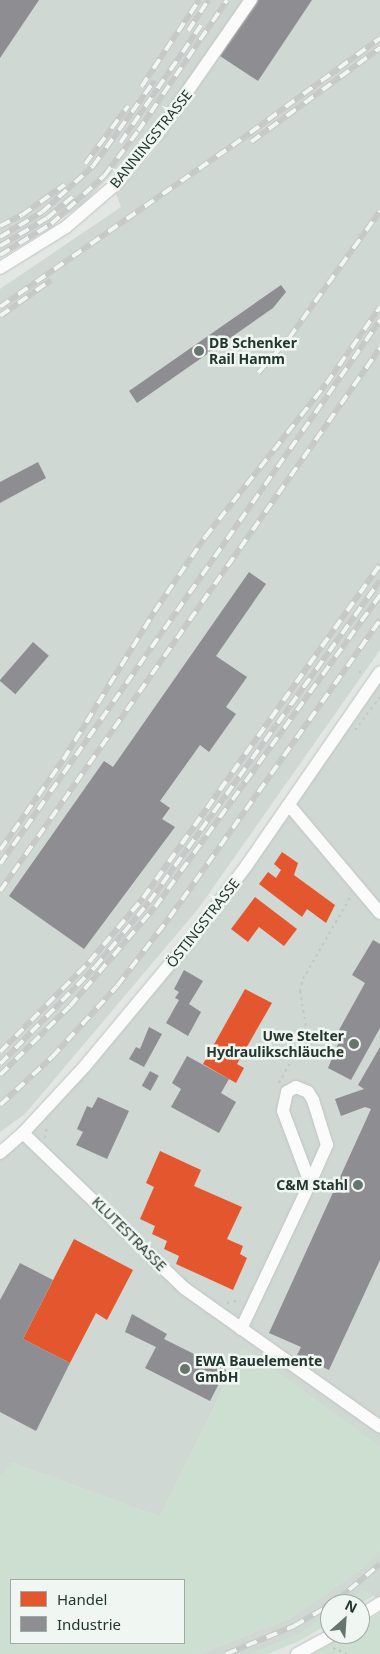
<!DOCTYPE html>
<html>
<head>
<meta charset="utf-8">
<style>
	body { margin:0 }
	#map { position:relative; width:380px; height:1654px; overflow:hidden; background:#e2e7e4; font-family:"Noto Sans",sans-serif }
	div>[style] { position:absolute }
	.built>* { inset:0; background:#d0d8d4 }
	.green>* { inset:0; background:#cddfd0 }
	.shops>* { inset:0; background:#e4572e }
	.industry>* { inset:0; background:#8d8d92; transform-origin:0 0 }
	.path>* { height:2px; margin-top:-1px; transform-origin:0; background:repeating-linear-gradient(90deg,#c0c7c4 0 2.5px,transparent 0 6.5px) }
	.roads { filter:drop-shadow(0 0 1px #bfc4c1) drop-shadow(0 0 1px #bfc4c1) }
	.minor>* { height:12px; margin:-6px; padding:0 6px; transform-origin:6px; border-radius:6px; background:#fbfbfb }
	.rail>* { height:5.5px; margin-top:-2.75px; transform-origin:0; background:repeating-linear-gradient(90deg,#f0f6f2 0 11px,#c6c9c8 0 22px); box-sizing:border-box; border-block:1px solid #c6c9c8 }
	.dots>* { width:14px; height:14px; translate:-50% -50%; box-sizing:border-box; border:2px solid #f0f6f2; border-radius:50% }
	span { translate:-50% -50%; white-space:nowrap; text-align:center; line-height:1.15; -webkit-text-stroke:5px #f0f6f2; paint-order:stroke }
	.street-label { font-size:14px; color:#23372f }
	.poi-label { font-size:14px; color:#23372f; font-weight:700 }
	.left { translate:0 -50%; text-align:left }
	.right { translate:-100% -50%; text-align:right }
	.legend { position:absolute; left:10px; top:1579px; width:175px; height:65px; box-sizing:border-box; background:#f0f6f2; border:1px solid #9eaaa4; margin:0; padding:6px 9px; list-style:none; font-size:15px; color:#23372f }
	.legend li { display:flex; align-items:center; gap:10px; height:25px }
	.legend b { width:25px; border:1px solid #9eaaa4 }
	.north { position:absolute; left:320px; top:1594px; width:50px; height:50px; box-sizing:border-box; background:#f0f6f2; border:1px solid #9eaaa4; border-radius:50%; rotate:26deg; font-size:14px; font-weight:700; line-height:20px; text-align:center; color:#23372f }
	.north::after { content:''; display:block; margin:auto; width:18px; height:22px; background:#66756e; clip-path:polygon(50% 0,100% 100%,50% 72%,0 100%) }
</style>
</head>
<body>
<div id="map">
	<div class="built">
		<div style="clip-path:polygon(0 0,243px 0,187px 83px,133px 151px,82px 205px,0 258px)"></div>
		<div style="clip-path:polygon(257px 0,380px 0,380px 650px,198px 909px,25px 1114px,0 1132px,0 289px,121px 207px,116px 194px,156px 149px)"></div>
		<div style="clip-path:polygon(380px 676px,380px 1447px,243px 1348px,160px 1517px,13px 1463px,0 1477px,0 1153px,161px 979px)"></div>
		<div style="clip-path:polygon(380px 1551px,380px 1599px,362px 1591px,343px 1604px,330px 1604px,330px 1613px,298px 1635px,251px 1654px,199px 1654px,290px 1618px,360px 1570px)"></div>
	</div>
	<div class="green">
		<div style="clip-path:polygon(evenodd,243px 1348px,380px 1447px,380px 1551px,360px 1570px,290px 1618px,199px 1654px,0 1654px,0 1477px,13px 1463px,160px 1517px,243px 1348px,184px 1580px,184px 1643px,11px 1643px,11px 1580px,184px 1580px)"></div>
		<div style="clip-path:polygon(362px 1591px,373px 1596px,360px 1604px,343px 1604px)"></div>
		<div style="clip-path:polygon(330px 1613px,330px 1623px,301px 1640px,268px 1654px,251px 1654px,298px 1635px)"></div>
		<div style="clip-path:polygon(380px 1613px,380px 1654px,313px 1654px,346px 1634px,360px 1634px,360px 1625px)"></div>
	</div>
	<div class="shops">
		<div style="clip-path:polygon(282px 852px,298px 863px,294px 875px,335px 905px,326px 923px,307px 909px,302px 917px,259px 884px,268px 872px,276px 878px,281px 870px,274px 864px)"></div>
		<div style="clip-path:polygon(255px 897px,297px 929px,284px 946px,259px 927px,248px 942px,231px 929px)"></div>
		<div style="clip-path:polygon(245px 989px,272px 1003px,237px 1064px,244px 1068px,236px 1083px,203px 1064px)"></div>
		<div style="clip-path:polygon(160px 1151px,201px 1170px,194px 1186px,242px 1207px,227px 1239px,243px 1246px,240px 1254px,247px 1258px,233px 1290px,176px 1264px,179px 1256px,164px 1249px,167px 1241px,152px 1234px,155px 1226px,140px 1219px,154px 1187px,146px 1183px)"></div>
		<div style="clip-path:polygon(74px 1239px,133px 1270px,107px 1320px,96px 1313px,70px 1363px,23px 1339px)"></div>
	</div>
	<div class="industry">
		<div style="clip-path:polygon(0 0,39px 0,0 58px)"></div>
		<div style="clip-path:polygon(257px 0,312px 0,258px 81px,220px 56px)"></div>
		<div style="clip-path:polygon(281px 285px,286px 292px,273px 308px,137px 403px,129px 391px)"></div>
		<div style="clip-path:polygon(38px 462px,46px 478px,0 503px,0 482px)"></div>
		<div style="clip-path:polygon(249px 572px,266px 584px,216px 656px,247px 677px,226px 707px,236px 714px,209px 752px,200px 745px,160px 801px,170px 808px,162px 819px,175px 827px,84px 949px,9px 896px,104px 761px,113px 767px)"></div>
		<div style="left:33px;top:642px;width:21px;height:51px;rotate:41deg"></div>
		<div style="clip-path:polygon(373px 940px,380px 944px,380px 1028px,351px 1080px,328px 1068px,343px 1032px,339px 1030px,365px 983px,352px 975px)"></div>
		<div style="clip-path:polygon(184px 970px,203px 981px,189px 1004px,201px 1012px,188px 1036px,166px 1023px,179px 1000px,175px 998px,179px 992px,174px 989px)"></div>
		<div style="clip-path:polygon(149px 1027px,162px 1034px,144px 1067px,129px 1059px,136px 1047px,140px 1049px)"></div>
		<div style="clip-path:polygon(380px 1047px,380px 1260px,329px 1370px,297px 1355px,301px 1347px,269px 1333px,371px 1109px,365px 1107px,341px 1116px,335px 1099px,364px 1089px,358px 1085px)"></div>
		<div style="clip-path:polygon(187px 1056px,229px 1079px,221px 1093px,236px 1102px,219px 1133px,171px 1107px,181px 1089px,172px 1083px)"></div>
		<div style="left:150px;top:1071px;width:10px;height:17px;rotate:29deg"></div>
		<div style="clip-path:polygon(98px 1097px,129px 1111px,107px 1159px,76px 1145px,83px 1132px,77px 1129px,87px 1106px,92px 1108px)"></div>
		<div style="clip-path:polygon(20px 1263px,53px 1280px,23px 1339px,70px 1363px,36px 1431px,0 1412px,0 1300px)"></div>
		<div style="clip-path:polygon(132px 1314px,167px 1334px,164px 1339px,226px 1370px,210px 1401px,145px 1368px,156px 1347px,125px 1332px)"></div>
	</div>
	<div class="path">
		<div style="left:359px;top:671px;width:6px;rotate:45deg"></div>
		<div style="left:355px;top:730px;width:41px;rotate:-52.9deg"></div>
		<div style="left:279px;top:1083px;width:58px;rotate:-61.2deg"></div>
		<div style="left:307px;top:1032px;width:42px;rotate:-99.7deg"></div>
		<div style="left:300px;top:991px;width:12px;rotate:-76deg"></div>
		<div style="left:303px;top:979px;width:96px;rotate:-60deg"></div>
		<div style="left:45px;top:1138px;width:12px;rotate:-81deg"></div>
		<div style="left:227px;top:1303px;width:14px;rotate:-12deg"></div>
		<div style="left:333px;top:1648px;width:15px;rotate:23deg"></div>
	</div>
	<div class="roads">
		<div class="minor">
			<div style="left:0;top:268px;width:78px;rotate:-31.8deg"></div>
			<div style="left:66px;top:227px;width:66px;rotate:-40.7deg"></div>
			<div style="left:116px;top:184px;width:64px;rotate:-50.1deg"></div>
			<div style="left:157px;top:135px;width:165px;rotate:-55.2deg"></div>
			<div style="left:289px;top:805px;width:141px;rotate:49.9deg"></div>
			<div style="left:23px;top:1133px;width:223px;rotate:43.9deg"></div>
			<div style="left:184px;top:1288px;width:240px;rotate:35.3deg"></div>
			<div style="left:0;top:1153px;width:30px;rotate:-41deg"></div>
			<div style="left:23px;top:1133px;width:91px;rotate:-47.2deg"></div>
			<div style="left:85px;top:1066px;width:170px;rotate:-50.2deg"></div>
			<div style="left:194px;top:935px;width:88px;rotate:-52.9deg"></div>
			<div style="left:247px;top:865px;width:234px;rotate:-55.4deg"></div>
			<div style="left:241px;top:1329px;width:161px;rotate:-64.7deg"></div>
			<div style="left:310px;top:1183px;width:42px;rotate:-65.9deg"></div>
			<div style="left:327px;top:1145px;width:47px;rotate:-107.3deg"></div>
			<div style="left:313px;top:1100px;width:9px;rotate:-122deg"></div>
			<div style="left:308px;top:1092px;width:13px;rotate:-157deg"></div>
			<div style="left:296px;top:1087px;width:10px;rotate:151deg"></div>
			<div style="left:287px;top:1092px;width:19px;rotate:102deg"></div>
			<div style="left:283px;top:1111px;width:77px;rotate:69.4deg"></div>
			<div style="left:360px;top:1616px;width:24px;rotate:-33deg"></div>
			<div style="left:297px;top:1654px;width:42px;rotate:-28.4deg"></div>
		</div>
	</div>
	<div class="rail">
		<div style="left:188px;top:31px;width:37px;rotate:-57deg"></div>
		<div style="left:141px;top:87px;width:105px;rotate:-56.3deg"></div>
		<div style="left:251px;top:142px;width:160px;rotate:-36.1deg"></div>
		<div style="left:120px;top:143px;width:143px;rotate:-55.5deg"></div>
		<div style="left:85px;top:164px;width:72px;rotate:-53.4deg"></div>
		<div style="left:0;top:226px;width:25px;rotate:-27deg"></div>
		<div style="left:22px;top:215px;width:52px;rotate:-35.5deg"></div>
		<div style="left:0;top:237px;width:49px;rotate:-30.8deg"></div>
		<div style="left:42px;top:212px;width:69px;rotate:-42deg"></div>
		<div style="left:93px;top:166px;width:105px;rotate:-54.3deg"></div>
		<div style="left:0;top:246px;width:55px;rotate:-30.8deg"></div>
		<div style="left:47px;top:218px;width:33px;rotate:-40deg"></div>
		<div style="left:0;top:255px;width:60px;rotate:-31.3deg"></div>
		<div style="left:51px;top:224px;width:72px;rotate:-42.2deg"></div>
		<div style="left:104px;top:176px;width:56px;rotate:-52.9deg"></div>
		<div style="left:138px;top:131px;width:158px;rotate:-55.8deg"></div>
		<div style="left:0;top:307px;width:282px;rotate:-34.8deg"></div>
		<div style="left:232px;top:146px;width:183px;rotate:-36.1deg"></div>
		<div style="left:0;top:316px;width:62px;rotate:-35.2deg"></div>
		<div style="left:258px;top:373px;width:47px;rotate:-48.5deg"></div>
		<div style="left:289px;top:338px;width:156px;rotate:-54.4deg"></div>
		<div style="left:0;top:850px;width:110px;rotate:-55deg"></div>
		<div style="left:63px;top:760px;width:174px;rotate:-58.4deg"></div>
		<div style="left:154px;top:612px;width:91px;rotate:-55.8deg"></div>
		<div style="left:205px;top:537px;width:195px;rotate:-51.7deg"></div>
		<div style="left:326px;top:384px;width:94px;rotate:-55deg"></div>
		<div style="left:0;top:864px;width:664px;rotate:-55.06deg"></div>
		<div style="left:0;top:891px;width:663px;rotate:-55.02deg"></div>
		<div style="left:0;top:1052px;width:127px;rotate:-45.3deg"></div>
		<div style="left:89px;top:962px;width:84px;rotate:-49.8deg"></div>
		<div style="left:143px;top:898px;width:409px;rotate:-54.6deg"></div>
		<div style="left:0;top:1064px;width:136px;rotate:-45.6deg"></div>
		<div style="left:95px;top:967px;width:85px;rotate:-50.3deg"></div>
		<div style="left:149px;top:902px;width:396px;rotate:-54.3deg"></div>
		<div style="left:0;top:1075px;width:98px;rotate:-44.6deg"></div>
		<div style="left:70px;top:1006px;width:130px;rotate:-49.4deg"></div>
		<div style="left:155px;top:907px;width:385px;rotate:-54.2deg"></div>
		<div style="left:0;top:1105px;width:71px;rotate:-42.7deg"></div>
		<div style="left:52px;top:1057px;width:96px;rotate:-47.5deg"></div>
		<div style="left:117px;top:986px;width:86px;rotate:-52.6deg"></div>
		<div style="left:169px;top:918px;width:365px;rotate:-54.7deg"></div>
		<div style="left:332px;top:1604px;width:62px;rotate:-39.8deg"></div>
		<div style="left:226px;top:1654px;width:74px;rotate:-22.4deg"></div>
		<div style="left:294px;top:1626px;width:42px;rotate:-30.3deg"></div>
	</div>
	<div class="dots">
		<div style="left:199px;top:351px;background:#66756e"></div>
		<div style="left:354px;top:1044px;background:#66756e"></div>
		<div style="left:358px;top:1185px;background:#66756e"></div>
		<div style="left:185px;top:1369px;background:#66756e"></div>
	</div>
	<div class="street-label">
		<span style="left:151px;top:139px;rotate:-51deg">BANNINGSTRASSE</span>
		<span style="left:203px;top:923px;rotate:-52deg">ÖSTINGSTRASSE</span>
		<span style="left:129px;top:1234px;rotate:45deg">KLUTESTRASSE</span>
	</div>
	<div class="poi-label">
		<span class="left" style="left:209px;top:351px">DB Schenker<br>Rail Hamm</span>
		<span class="right" style="left:344px;top:1044px">Uwe Stelter<br>Hydraulikschläuche</span>
		<span class="right" style="left:348px;top:1185px">C&amp;M Stahl</span>
		<span class="left" style="left:195px;top:1369px">EWA Bauelemente<br>GmbH</span>
	</div>
	<ul class="legend">
	<li><b style="height:14px;background:#e4572e"></b>Handel</li>
	<li><b style="height:14px;background:#8d8d92"></b>Industrie</li>
	</ul>
	<div class="north">N</div>
</div>
</body>
</html>
